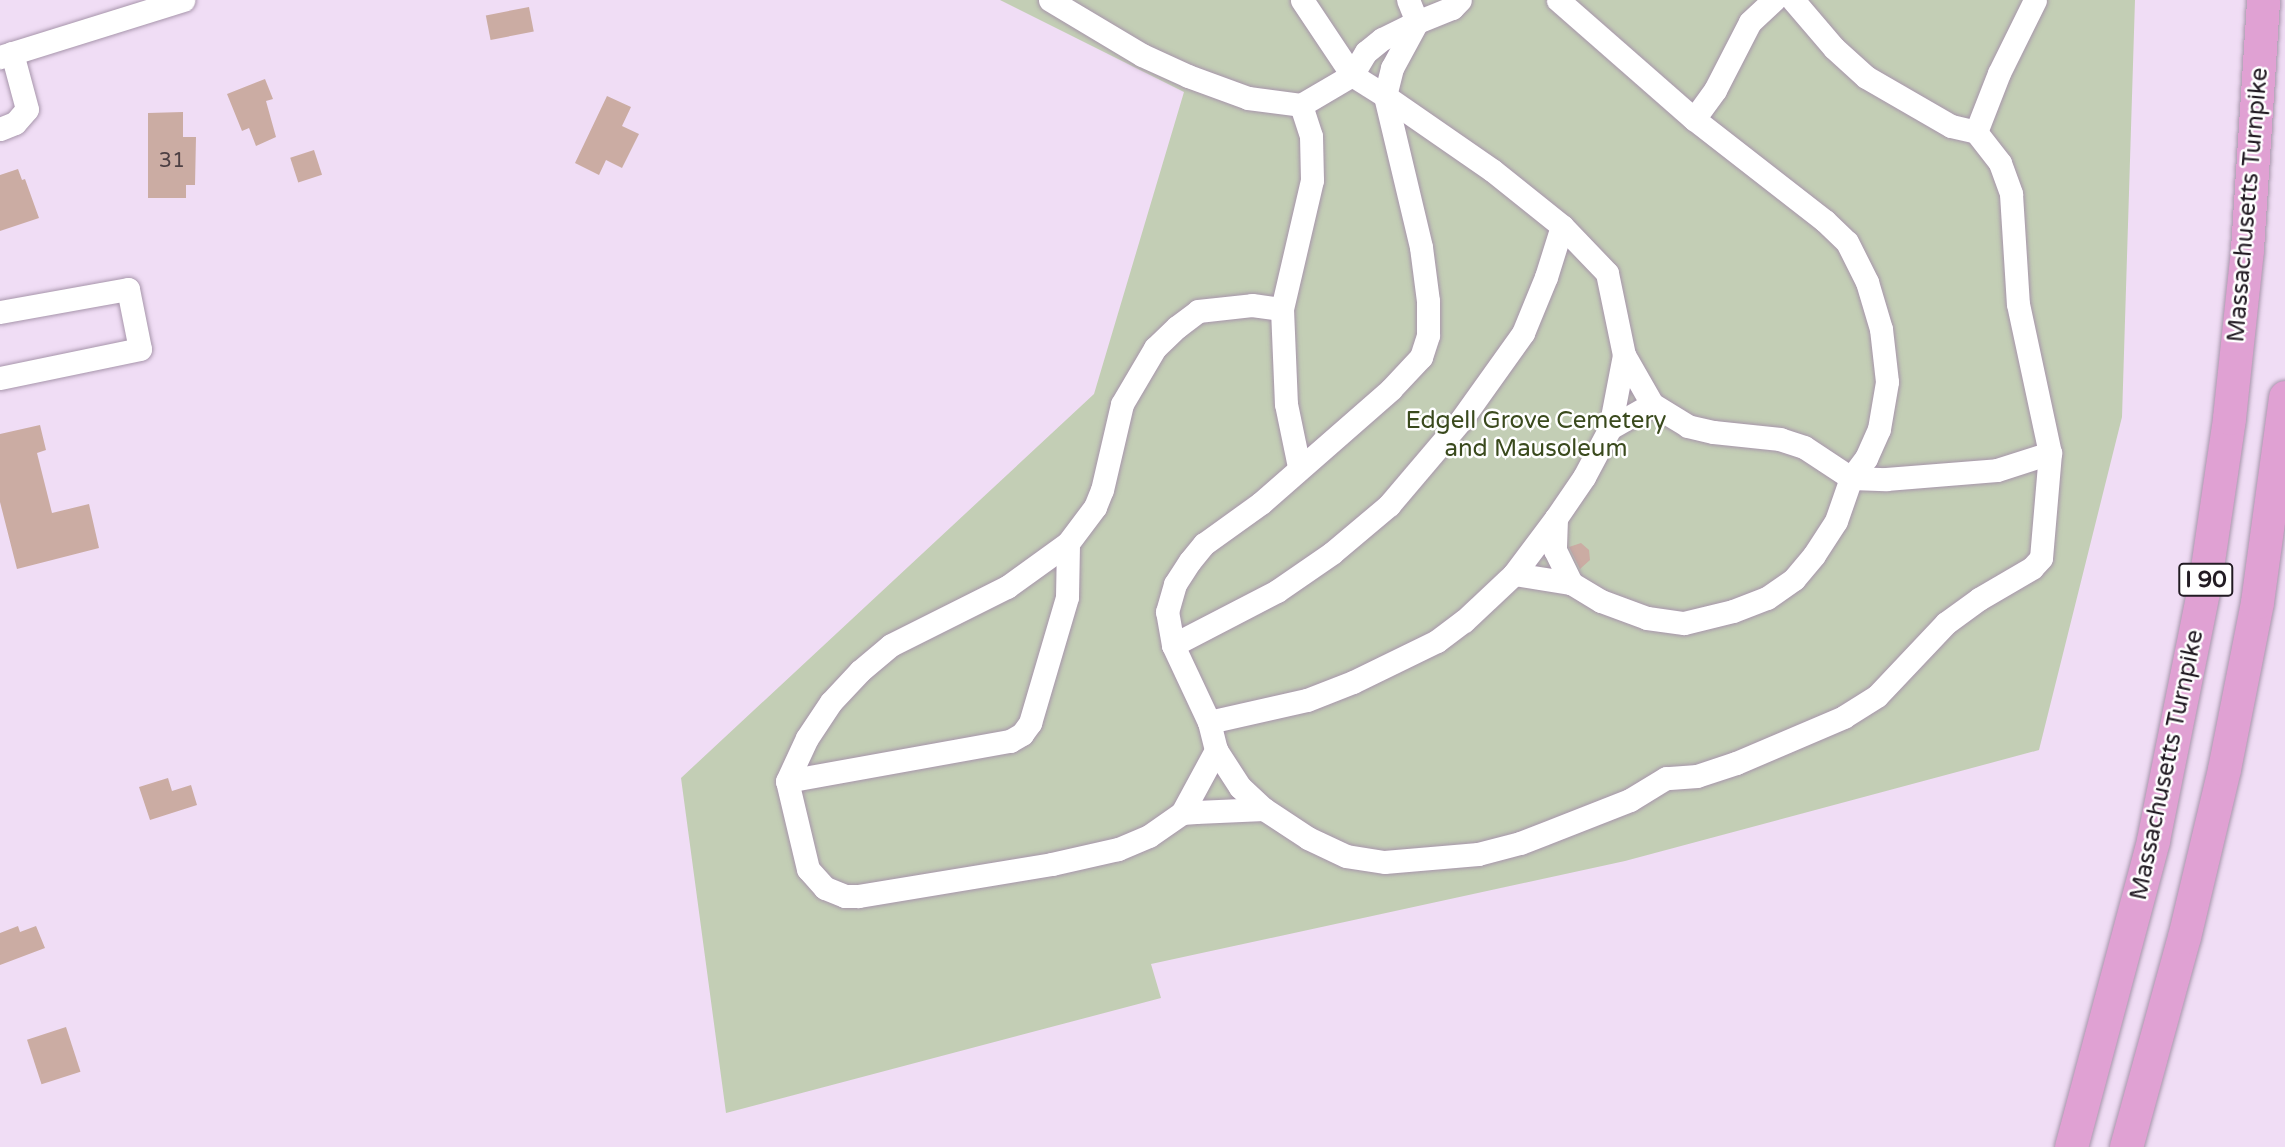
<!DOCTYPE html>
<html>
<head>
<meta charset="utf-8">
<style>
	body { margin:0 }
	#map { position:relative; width:2285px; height:1147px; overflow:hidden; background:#f0ddf5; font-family:"Varela Round",sans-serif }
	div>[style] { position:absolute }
	.green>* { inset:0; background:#c3ceb5 }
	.building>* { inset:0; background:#cbaca3; transform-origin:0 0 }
	.roads { filter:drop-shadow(0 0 2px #a795ab) drop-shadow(0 0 2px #a795ab) }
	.minor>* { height:23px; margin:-11.5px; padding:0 11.5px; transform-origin:11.5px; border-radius:11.5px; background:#fff }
	.highway>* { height:33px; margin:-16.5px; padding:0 16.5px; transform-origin:16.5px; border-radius:16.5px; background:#e0a1d3 }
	span { translate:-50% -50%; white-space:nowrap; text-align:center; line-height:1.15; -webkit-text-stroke:5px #fff; paint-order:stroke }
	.number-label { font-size:21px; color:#4c3f43 }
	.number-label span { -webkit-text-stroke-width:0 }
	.shield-label span { padding:2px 5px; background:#fff; border:2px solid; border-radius:5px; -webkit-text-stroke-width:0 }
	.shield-label { font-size:23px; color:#221b23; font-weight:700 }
	.street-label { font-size:24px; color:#221b23 }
	.park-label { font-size:24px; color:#3a4a1d }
</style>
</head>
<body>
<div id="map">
	<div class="green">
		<div style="clip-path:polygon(1000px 0,2135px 0,2122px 417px,2039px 750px,1625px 861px,1151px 964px,1161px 998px,726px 1113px,681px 778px,1094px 394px,1184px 92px)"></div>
	</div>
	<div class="building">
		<div style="left:529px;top:7px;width:25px;height:44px;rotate:79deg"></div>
		<div style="clip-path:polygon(265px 79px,273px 99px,266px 101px,276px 137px,256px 146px,249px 128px,242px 131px,227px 94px)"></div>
		<div style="clip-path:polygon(607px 96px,631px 107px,622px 126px,639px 134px,622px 168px,606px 160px,599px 175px,575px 163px)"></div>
		<div style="clip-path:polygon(183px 112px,183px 137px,196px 137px,195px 185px,186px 185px,186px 198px,148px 198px,148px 113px)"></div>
		<div style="left:314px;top:150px;width:26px;height:25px;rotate:72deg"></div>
		<div style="clip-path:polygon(18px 169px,22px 180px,25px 179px,39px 218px,0 231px,0 175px)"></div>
		<div style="clip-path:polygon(40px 425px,46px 450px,37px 453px,52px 513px,89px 504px,99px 548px,17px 569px,0 502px,0 434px)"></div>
		<div style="clip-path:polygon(1581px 543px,1589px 550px,1590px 560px,1580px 569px,1569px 547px)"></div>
		<div style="clip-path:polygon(168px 778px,172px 791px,191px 785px,197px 805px,150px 820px,139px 787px)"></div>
		<div style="clip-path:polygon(18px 926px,20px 932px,36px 926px,45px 948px,0 965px,0 933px)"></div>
		<div style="left:66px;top:1027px;width:47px;height:41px;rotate:72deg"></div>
	</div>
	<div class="roads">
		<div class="minor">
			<div style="left:1050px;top:0;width:107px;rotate:30.9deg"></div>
			<div style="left:1142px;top:55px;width:51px;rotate:24.5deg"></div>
			<div style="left:1188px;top:76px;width:64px;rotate:20.1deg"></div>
			<div style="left:1248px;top:98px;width:53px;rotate:7.5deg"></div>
			<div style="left:1302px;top:0;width:90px;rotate:56.3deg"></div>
			<div style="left:1352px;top:75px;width:27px;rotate:-59deg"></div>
			<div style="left:1366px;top:52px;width:21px;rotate:-39deg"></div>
			<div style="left:1382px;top:39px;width:39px;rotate:-26deg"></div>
			<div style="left:1417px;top:22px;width:24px;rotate:-112deg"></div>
			<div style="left:1558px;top:0;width:181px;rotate:41.2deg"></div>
			<div style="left:1694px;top:119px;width:166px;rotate:37.9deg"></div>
			<div style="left:1825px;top:221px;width:30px;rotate:44deg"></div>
			<div style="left:1847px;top:242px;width:45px;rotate:63.4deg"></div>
			<div style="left:1867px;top:282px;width:49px;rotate:73.4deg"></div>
			<div style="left:1881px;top:329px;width:53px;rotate:83.5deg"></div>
			<div style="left:1887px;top:382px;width:48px;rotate:99.7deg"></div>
			<div style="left:1879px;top:429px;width:32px;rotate:114deg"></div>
			<div style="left:1866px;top:458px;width:25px;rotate:127deg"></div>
			<div style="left:1851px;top:478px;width:56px;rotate:-146.6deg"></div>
			<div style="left:1804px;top:447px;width:25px;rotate:-162deg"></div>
			<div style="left:1780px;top:439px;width:67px;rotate:-174deg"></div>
			<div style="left:1713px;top:432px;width:26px;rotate:-167deg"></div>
			<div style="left:1688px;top:426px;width:42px;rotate:-148.6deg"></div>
			<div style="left:1793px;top:0;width:63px;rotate:49.5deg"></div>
			<div style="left:1834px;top:48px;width:43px;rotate:42.2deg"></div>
			<div style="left:1866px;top:77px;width:98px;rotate:30deg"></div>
			<div style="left:1951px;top:126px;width:26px;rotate:13deg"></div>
			<div style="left:1976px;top:132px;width:39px;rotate:52deg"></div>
			<div style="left:2000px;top:163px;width:33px;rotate:70deg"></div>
			<div style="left:2011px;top:194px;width:110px;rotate:86.4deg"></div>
			<div style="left:2018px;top:304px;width:152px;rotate:77.9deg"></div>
			<div style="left:0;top:57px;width:192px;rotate:-17.3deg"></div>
			<div style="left:1694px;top:119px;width:36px;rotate:-54deg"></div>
			<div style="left:1715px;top:90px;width:76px;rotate:-62.8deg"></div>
			<div style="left:1750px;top:22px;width:33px;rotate:-43deg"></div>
			<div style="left:0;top:129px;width:16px;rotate:-22deg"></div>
			<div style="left:15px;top:123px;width:18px;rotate:-49deg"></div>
			<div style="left:27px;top:109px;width:58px;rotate:-105deg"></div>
			<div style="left:1976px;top:132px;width:63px;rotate:-68.7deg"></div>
			<div style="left:1999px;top:73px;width:81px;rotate:-63.7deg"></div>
			<div style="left:1282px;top:309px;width:95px;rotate:87.6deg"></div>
			<div style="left:1286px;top:404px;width:64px;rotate:78.3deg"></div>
			<div style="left:0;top:312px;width:130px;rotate:-10.2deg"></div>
			<div style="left:128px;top:289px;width:61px;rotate:78.7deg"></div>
			<div style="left:140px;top:349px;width:143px;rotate:168.3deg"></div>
			<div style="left:1610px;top:428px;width:48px;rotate:-29.7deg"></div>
			<div style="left:1652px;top:404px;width:56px;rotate:-119.7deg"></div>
			<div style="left:1556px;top:518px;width:70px;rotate:126.9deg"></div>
			<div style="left:1514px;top:574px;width:58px;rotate:9deg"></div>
			<div style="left:1173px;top:645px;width:34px;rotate:-100deg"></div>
			<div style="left:1167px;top:612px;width:29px;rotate:-74deg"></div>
			<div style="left:1175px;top:584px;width:27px;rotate:-57deg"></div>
			<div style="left:1190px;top:561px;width:22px;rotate:-51deg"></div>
			<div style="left:1204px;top:544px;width:70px;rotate:-35.7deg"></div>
			<div style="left:1261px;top:503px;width:173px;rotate:-41.2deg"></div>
			<div style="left:1391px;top:389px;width:44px;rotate:-46.8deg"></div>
			<div style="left:1421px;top:357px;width:23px;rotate:-72deg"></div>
			<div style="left:1428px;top:335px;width:34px;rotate:-90deg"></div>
			<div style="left:1428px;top:301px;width:54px;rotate:-97.4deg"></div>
			<div style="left:1421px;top:247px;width:155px;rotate:-103.4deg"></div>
			<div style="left:1385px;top:96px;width:130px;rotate:34.7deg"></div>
			<div style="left:1492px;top:170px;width:90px;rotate:38.7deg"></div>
			<div style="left:1209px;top:722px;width:100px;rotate:-12.7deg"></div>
			<div style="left:1307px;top:700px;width:49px;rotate:-21.4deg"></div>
			<div style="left:1353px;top:682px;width:93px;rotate:-26deg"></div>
			<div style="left:1437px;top:641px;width:34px;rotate:-37deg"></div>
			<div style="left:1464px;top:621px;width:69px;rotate:-43.2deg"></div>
			<div style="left:1216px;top:750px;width:44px;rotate:57deg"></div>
			<div style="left:1240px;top:787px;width:33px;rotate:43deg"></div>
			<div style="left:787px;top:781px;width:227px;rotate:-10.2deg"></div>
			<div style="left:1010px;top:741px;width:14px;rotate:-30deg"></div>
			<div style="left:1022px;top:734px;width:14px;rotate:-54deg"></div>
			<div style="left:1030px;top:723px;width:131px;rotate:-73.6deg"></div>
			<div style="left:1067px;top:597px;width:54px;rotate:-88.9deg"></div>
			<div style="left:1182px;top:813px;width:72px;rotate:-61.6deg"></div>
			<div style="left:1216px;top:750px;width:29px;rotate:-104deg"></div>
			<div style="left:1209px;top:722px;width:85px;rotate:-115.1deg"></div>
			<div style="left:1173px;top:645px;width:117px;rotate:-27.4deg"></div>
			<div style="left:1277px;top:591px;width:67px;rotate:-34.6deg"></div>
			<div style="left:1332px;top:553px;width:75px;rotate:-40.1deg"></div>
			<div style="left:1389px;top:505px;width:111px;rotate:-49.7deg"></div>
			<div style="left:1461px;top:420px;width:107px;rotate:-54.5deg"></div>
			<div style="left:1523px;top:333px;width:61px;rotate:-67.7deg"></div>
			<div style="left:1546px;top:277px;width:53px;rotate:-72.6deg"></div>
			<div style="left:1562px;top:226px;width:65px;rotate:46.2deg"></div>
			<div style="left:1607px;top:273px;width:84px;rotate:78.3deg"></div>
			<div style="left:1624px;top:355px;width:74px;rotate:100.9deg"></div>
			<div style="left:1610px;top:428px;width:55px;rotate:118deg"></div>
			<div style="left:1584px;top:477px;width:50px;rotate:124.3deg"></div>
			<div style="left:1556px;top:518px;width:32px;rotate:92deg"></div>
			<div style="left:1555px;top:550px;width:37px;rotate:64deg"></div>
			<div style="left:1571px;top:583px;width:35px;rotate:31deg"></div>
			<div style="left:1601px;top:601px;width:49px;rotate:20.3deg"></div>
			<div style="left:1647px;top:618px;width:37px;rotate:8deg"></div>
			<div style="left:1684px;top:623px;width:50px;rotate:-13.8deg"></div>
			<div style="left:1733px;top:611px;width:36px;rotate:-21deg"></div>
			<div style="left:1767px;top:598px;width:33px;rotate:-35deg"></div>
			<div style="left:1794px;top:579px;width:31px;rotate:-50deg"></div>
			<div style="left:1814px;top:555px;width:40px;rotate:-57.1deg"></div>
			<div style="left:1836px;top:521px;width:46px;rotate:-70.8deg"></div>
			<div style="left:1851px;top:478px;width:35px;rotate:2deg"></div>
			<div style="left:1886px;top:479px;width:111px;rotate:-4.6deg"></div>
			<div style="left:1997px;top:470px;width:56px;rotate:-17.8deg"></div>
			<div style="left:2050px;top:453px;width:105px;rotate:94.9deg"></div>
			<div style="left:2041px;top:558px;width:13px;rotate:132deg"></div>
			<div style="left:2032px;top:568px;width:61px;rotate:149.7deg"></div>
			<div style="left:1979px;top:599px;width:41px;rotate:144deg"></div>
			<div style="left:1946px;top:623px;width:100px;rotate:133.4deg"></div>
			<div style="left:1877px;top:696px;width:39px;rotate:148deg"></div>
			<div style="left:1844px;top:717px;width:117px;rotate:156.9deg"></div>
			<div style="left:1736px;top:763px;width:41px;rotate:161.6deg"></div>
			<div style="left:1697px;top:776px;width:31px;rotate:176deg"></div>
			<div style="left:1666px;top:778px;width:42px;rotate:148.6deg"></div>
			<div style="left:1630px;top:800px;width:118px;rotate:158.6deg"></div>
			<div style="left:1520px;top:843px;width:43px;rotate:165.3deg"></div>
			<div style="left:1478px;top:854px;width:94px;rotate:175.1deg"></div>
			<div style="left:1384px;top:862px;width:38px;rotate:-171deg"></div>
			<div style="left:1346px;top:856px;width:42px;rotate:-154.7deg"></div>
			<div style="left:1308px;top:838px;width:53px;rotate:-146.6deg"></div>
			<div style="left:1264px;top:809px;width:68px;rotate:177.5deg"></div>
			<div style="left:1196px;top:812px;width:14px;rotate:176deg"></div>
			<div style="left:1182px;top:813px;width:40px;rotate:145.1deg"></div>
			<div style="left:1149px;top:836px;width:34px;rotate:157deg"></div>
			<div style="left:1118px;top:849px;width:68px;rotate:167.2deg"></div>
			<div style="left:1052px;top:864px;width:197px;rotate:170.6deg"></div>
			<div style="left:858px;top:896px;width:13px;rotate:180deg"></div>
			<div style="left:845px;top:896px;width:22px;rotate:-158deg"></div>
			<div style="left:825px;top:888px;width:25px;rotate:-132deg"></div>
			<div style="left:808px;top:869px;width:90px;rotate:-103.4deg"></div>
			<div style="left:787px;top:781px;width:47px;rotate:-65.1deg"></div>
			<div style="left:807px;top:738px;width:43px;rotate:-56.3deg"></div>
			<div style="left:831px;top:702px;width:42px;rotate:-46.9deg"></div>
			<div style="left:860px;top:671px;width:40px;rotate:-40deg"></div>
			<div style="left:891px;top:645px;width:130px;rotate:-26.6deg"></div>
			<div style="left:1007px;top:587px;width:75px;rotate:-35.8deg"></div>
			<div style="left:1068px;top:543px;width:45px;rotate:-53.1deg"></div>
			<div style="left:1095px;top:507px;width:18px;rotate:-68deg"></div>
			<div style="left:1102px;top:490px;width:88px;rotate:-76.9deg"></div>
			<div style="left:1122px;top:404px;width:65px;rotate:-59.5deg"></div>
			<div style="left:1155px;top:348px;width:30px;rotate:-44deg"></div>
			<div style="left:1177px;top:327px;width:26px;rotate:-37deg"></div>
			<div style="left:1198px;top:311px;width:54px;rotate:-6.3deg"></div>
			<div style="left:1252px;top:305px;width:30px;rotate:8deg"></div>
			<div style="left:1282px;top:309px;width:132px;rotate:-76.9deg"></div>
			<div style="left:1312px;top:180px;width:44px;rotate:-91.3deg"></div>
			<div style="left:1311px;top:136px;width:33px;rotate:-108deg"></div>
			<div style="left:1301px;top:105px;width:59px;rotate:-30.5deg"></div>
			<div style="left:1352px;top:75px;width:39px;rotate:32deg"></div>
			<div style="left:1385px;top:96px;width:29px;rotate:-76deg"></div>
			<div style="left:1392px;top:68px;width:52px;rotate:-61.5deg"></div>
			<div style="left:1417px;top:22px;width:38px;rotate:-22deg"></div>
			<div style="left:1452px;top:8px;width:11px;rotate:-45deg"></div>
		</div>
		<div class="highway">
			<div style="left:2071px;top:1147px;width:318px;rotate:-75deg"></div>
			<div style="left:2153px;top:840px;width:257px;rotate:-78.6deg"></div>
			<div style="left:2204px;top:588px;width:172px;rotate:-81.6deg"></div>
			<div style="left:2229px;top:418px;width:170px;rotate:-83.9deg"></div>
			<div style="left:2247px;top:249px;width:250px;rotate:-86.3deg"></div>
			<div style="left:2126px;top:1147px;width:218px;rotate:-74.6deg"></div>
			<div style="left:2184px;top:937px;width:173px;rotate:-76.6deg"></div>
			<div style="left:2224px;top:769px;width:170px;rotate:-78.8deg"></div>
			<div style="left:2257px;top:602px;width:207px;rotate:-82.2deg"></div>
		</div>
	</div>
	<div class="number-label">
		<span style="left:172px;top:161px">31</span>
	</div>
	<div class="shield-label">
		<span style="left:2206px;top:580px">I 90</span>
	</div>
	<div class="street-label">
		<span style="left:2248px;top:205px;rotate:-85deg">Massachusetts Turnpike</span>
		<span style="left:2167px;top:765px;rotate:-78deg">Massachusetts Turnpike</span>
	</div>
	<div class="park-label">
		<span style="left:1536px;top:435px">Edgell Grove Cemetery<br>and Mausoleum</span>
	</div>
</div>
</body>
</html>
